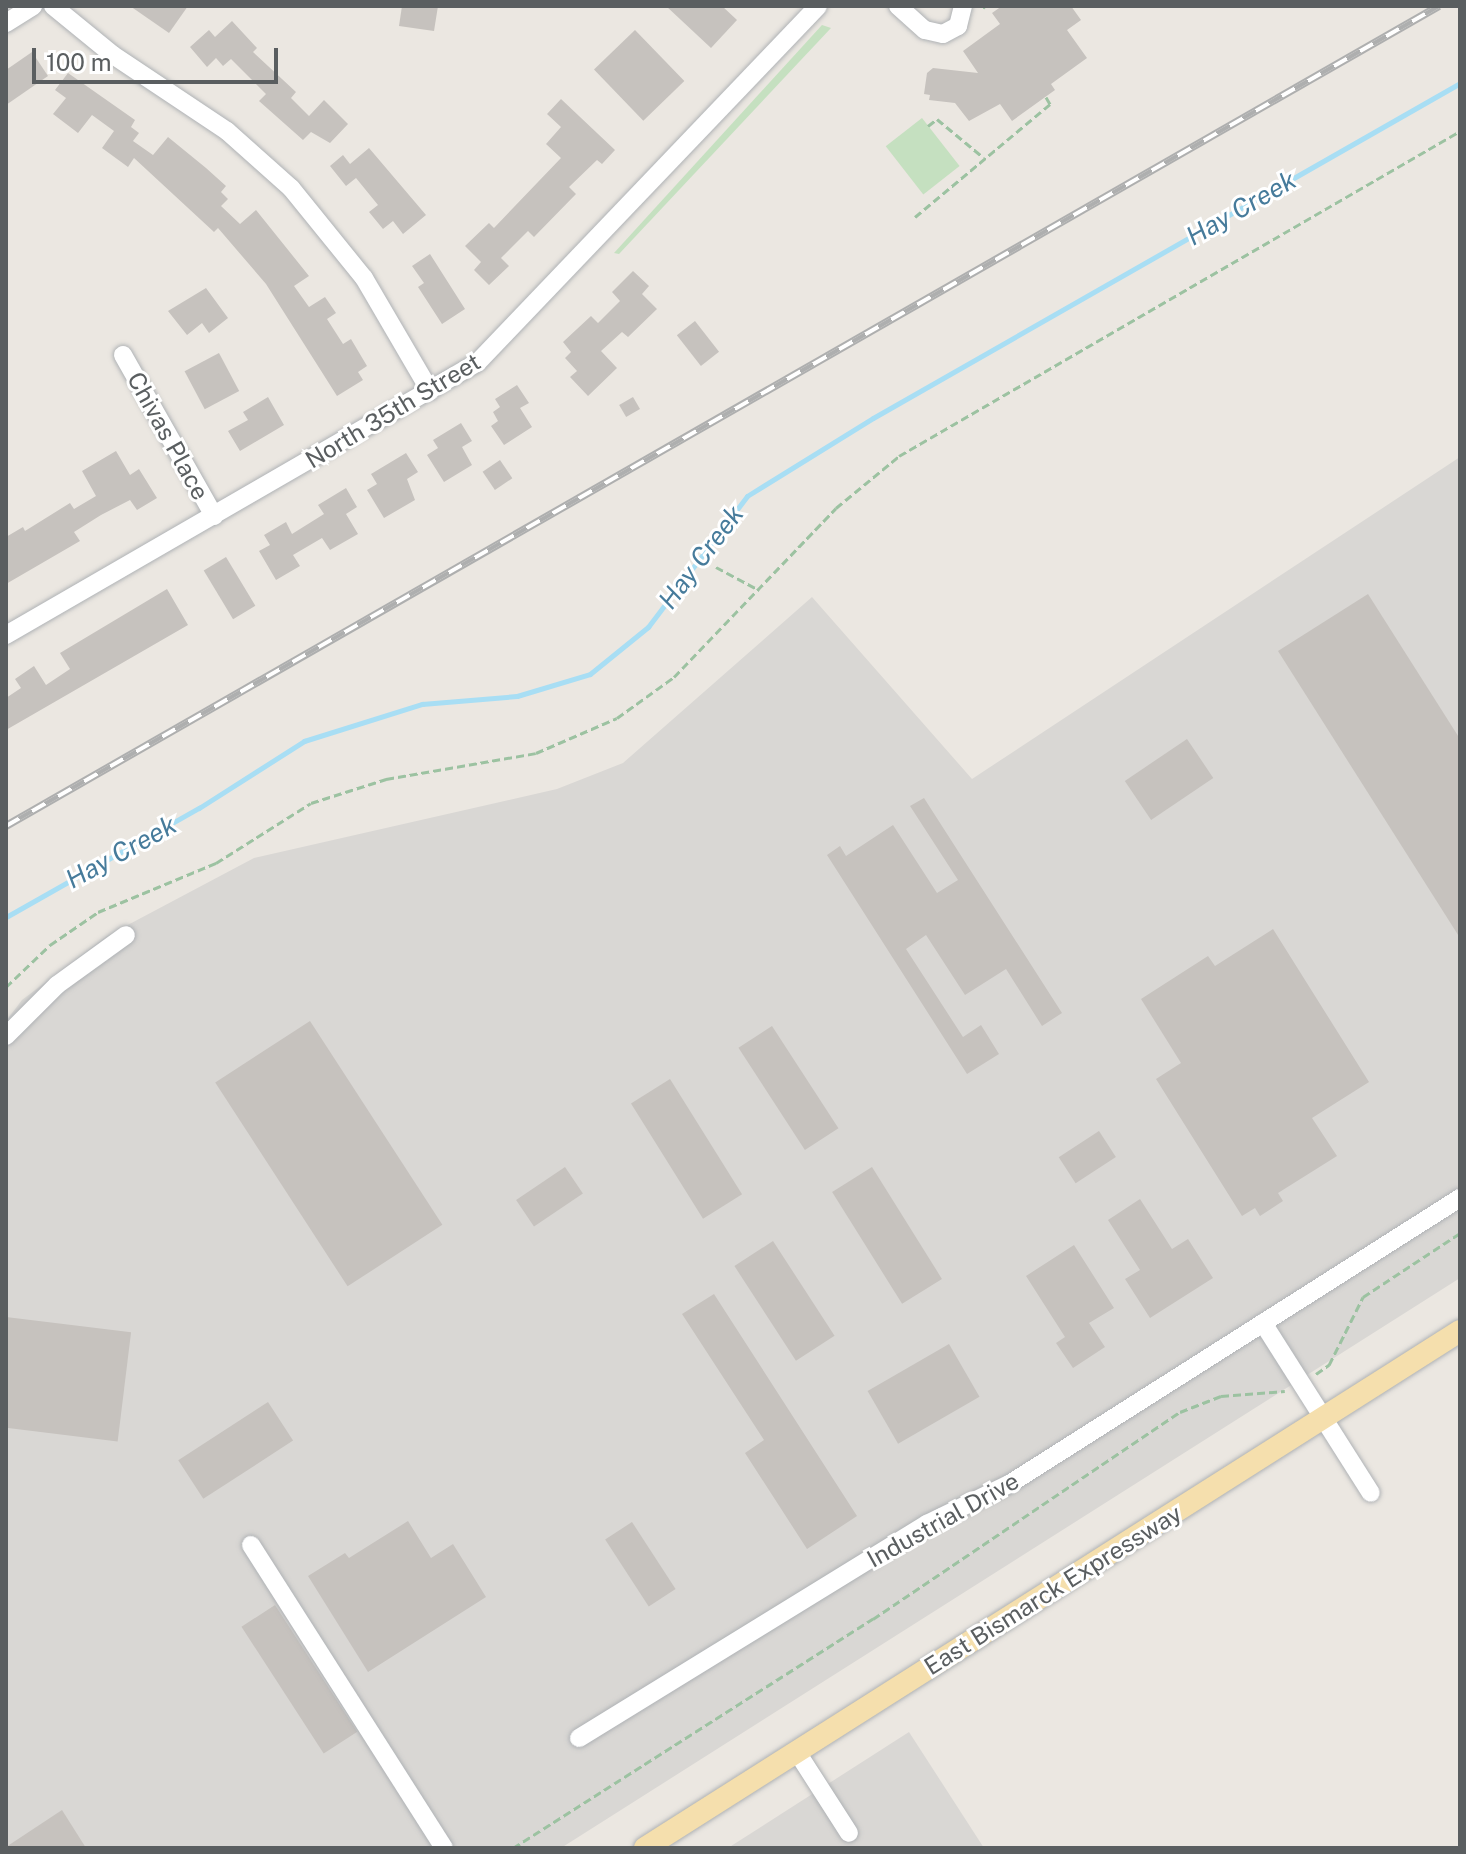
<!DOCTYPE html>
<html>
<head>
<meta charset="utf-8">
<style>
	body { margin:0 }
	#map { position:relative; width:1466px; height:1854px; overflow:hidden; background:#ebe7e1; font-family:"Public Sans",sans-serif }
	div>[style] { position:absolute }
	.industrial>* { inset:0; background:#d9d7d4 }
	.green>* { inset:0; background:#c5e0c0; transform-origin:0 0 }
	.stream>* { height:5px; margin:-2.5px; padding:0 2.5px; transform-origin:2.5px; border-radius:2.5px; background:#a8def4 }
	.building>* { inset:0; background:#c6c2be; transform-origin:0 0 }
	.path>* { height:3px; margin-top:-1.5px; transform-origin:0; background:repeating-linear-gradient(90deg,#9cc2a1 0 8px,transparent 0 12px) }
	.roads { filter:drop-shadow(0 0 2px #afb2b5) drop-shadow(0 0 2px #afb2b5) }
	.minor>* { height:18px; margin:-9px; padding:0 9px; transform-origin:9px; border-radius:9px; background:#fff }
	.major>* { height:22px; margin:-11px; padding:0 11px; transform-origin:11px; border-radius:11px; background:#f5dfad }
	.rail>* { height:8px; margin-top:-4px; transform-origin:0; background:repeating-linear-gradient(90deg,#fff 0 15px,#aeafaf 0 30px); box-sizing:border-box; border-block:2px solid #aeafaf }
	span { translate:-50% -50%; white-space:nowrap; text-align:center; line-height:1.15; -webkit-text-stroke:6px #fff; paint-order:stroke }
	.street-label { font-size:24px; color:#5a5e60 }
	.water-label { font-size:26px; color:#467b9b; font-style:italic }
	.frame { position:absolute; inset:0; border:8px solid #5a5e60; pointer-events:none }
	.scale { position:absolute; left:32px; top:48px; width:246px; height:36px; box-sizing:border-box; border:4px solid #5a5e60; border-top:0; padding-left:10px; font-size:24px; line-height:28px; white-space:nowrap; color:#5a5e60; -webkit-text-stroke:6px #fff; paint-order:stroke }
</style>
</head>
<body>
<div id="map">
	<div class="industrial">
		<div style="clip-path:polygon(1460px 457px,1460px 1278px,561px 1848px,6px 1848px,6px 1021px,22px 1000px,107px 936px,254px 858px,557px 789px,623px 763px,812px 597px,972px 779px)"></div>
		<div style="clip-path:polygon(909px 1732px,984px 1848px,728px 1848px)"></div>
	</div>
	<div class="green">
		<div style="clip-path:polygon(822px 25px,831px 28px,619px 254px,614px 253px)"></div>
		<div style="left:922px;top:118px;width:61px;height:46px;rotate:52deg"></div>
	</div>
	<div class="stream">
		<div style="left:6px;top:917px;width:222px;rotate:-29.5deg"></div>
		<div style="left:199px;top:808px;width:125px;rotate:-32.5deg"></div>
		<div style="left:304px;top:741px;width:124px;rotate:-17.4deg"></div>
		<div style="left:422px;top:704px;width:95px;rotate:-4.8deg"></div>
		<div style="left:517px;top:696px;width:76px;rotate:-16.8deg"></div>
		<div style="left:590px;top:674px;width:75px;rotate:-39deg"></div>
		<div style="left:648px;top:627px;width:164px;rotate:-52.9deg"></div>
		<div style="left:747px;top:496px;width:148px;rotate:-31.8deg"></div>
		<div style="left:873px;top:418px;width:676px;rotate:-29.71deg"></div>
	</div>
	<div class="building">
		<div style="clip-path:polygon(130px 6px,188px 6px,169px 33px)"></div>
		<div style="clip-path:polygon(402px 6px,438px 6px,434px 31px,399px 26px)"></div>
		<div style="clip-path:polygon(666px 6px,722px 6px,737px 20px,711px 48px)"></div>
		<div style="clip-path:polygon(1002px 6px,1071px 6px,1081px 20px,1067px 30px,1087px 58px,1051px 84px,1055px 90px,1012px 121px,1000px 104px,969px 121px,955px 103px,929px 100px,930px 95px,924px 94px,927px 73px,933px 68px,978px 73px,963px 51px,1000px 24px,992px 13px)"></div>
		<div style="clip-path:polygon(232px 21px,257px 48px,253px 52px,296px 92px,291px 98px,309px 116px,324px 100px,348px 124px,330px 143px,311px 132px,303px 140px,259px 101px,266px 94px,231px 59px,223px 66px,216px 58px,207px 67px,190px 47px,209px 30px,215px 37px)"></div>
		<div style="left:635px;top:30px;width:71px;height:57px;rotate:46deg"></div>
		<div style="clip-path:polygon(32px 52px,48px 76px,6px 105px,6px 70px)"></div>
		<div style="clip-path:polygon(68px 73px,135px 120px,131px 127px,139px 133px,133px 141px,153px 155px,168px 137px,206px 168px,226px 186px,221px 192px,228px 199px,221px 206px,240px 224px,256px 210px,309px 276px,294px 286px,309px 307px,325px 297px,336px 313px,327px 319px,343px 344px,351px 339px,367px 366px,358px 372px,363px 380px,337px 396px,266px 284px,218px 228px,214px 232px,134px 158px,128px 167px,102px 148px,114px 131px,92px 115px,78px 133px,53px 114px,66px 98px,55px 90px)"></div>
		<div style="clip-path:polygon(561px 99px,615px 150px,602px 164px,597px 160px,569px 187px,576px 194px,534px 237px,528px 231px,501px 258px,509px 266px,489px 285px,474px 270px,481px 262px,465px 246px,489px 223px,494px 228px,561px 158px,546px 144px,561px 127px,547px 114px)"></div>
		<div style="clip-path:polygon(369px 148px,426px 215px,403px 234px,393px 221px,383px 229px,369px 212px,378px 205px,356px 178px,346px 186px,330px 166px,343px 155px,350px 164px)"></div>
		<div style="clip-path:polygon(430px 254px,465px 309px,442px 324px,418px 287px,424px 283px,412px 266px)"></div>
		<div style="clip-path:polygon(633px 271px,649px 286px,642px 294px,657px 309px,628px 337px,622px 332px,601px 351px,617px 368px,588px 396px,570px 377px,577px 371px,565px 358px,571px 352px,563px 342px,591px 316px,598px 323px,620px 301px,612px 292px)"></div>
		<div style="clip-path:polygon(206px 288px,228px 318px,209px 333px,202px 323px,187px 335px,168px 311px)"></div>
		<div style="left:695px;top:321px;width:39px;height:23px;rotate:52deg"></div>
		<div style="left:219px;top:353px;width:43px;height:39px;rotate:62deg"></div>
		<div style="clip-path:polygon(517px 385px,529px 403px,520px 408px,532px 427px,504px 445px,491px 426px,498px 421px,493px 412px,500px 407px,495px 399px)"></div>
		<div style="clip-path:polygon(268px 397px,284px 425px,240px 451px,228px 431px,248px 420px,243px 412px)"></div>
		<div style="left:633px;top:397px;width:14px;height:16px;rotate:60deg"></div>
		<div style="clip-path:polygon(461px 423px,472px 441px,462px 447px,472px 465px,444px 482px,427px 455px,438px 448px,433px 440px)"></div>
		<div style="clip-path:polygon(116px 451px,130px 475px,139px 469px,157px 498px,137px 510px,130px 500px,101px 515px,74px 532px,80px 541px,6px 584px,6px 537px,23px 527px,25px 531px,70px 503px,74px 509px,96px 496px,82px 471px)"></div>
		<div style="clip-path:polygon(406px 453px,418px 472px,407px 479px,415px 500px,384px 518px,367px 490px,377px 484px,371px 474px)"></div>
		<div style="left:500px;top:460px;width:22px;height:21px;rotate:56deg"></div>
		<div style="clip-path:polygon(346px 488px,357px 507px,346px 514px,358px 534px,330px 550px,322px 538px,293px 555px,300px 566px,276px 580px,259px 551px,270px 545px,264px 535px,286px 522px,292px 534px,324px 514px,318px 505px)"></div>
		<div style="left:226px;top:557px;width:57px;height:26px;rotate:59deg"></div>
		<div style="clip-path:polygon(167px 589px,188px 625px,6px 730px,6px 698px,21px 688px,15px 679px,34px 666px,46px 685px,70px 669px,60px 653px)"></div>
		<div style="clip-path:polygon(1368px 594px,1460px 739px,1460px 938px,1278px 651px)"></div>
		<div style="left:1187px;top:739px;width:47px;height:75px;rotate:56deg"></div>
		<div style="clip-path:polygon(924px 798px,1062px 1013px,1042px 1026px,1006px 969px,965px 995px,926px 935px,906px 949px,963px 1037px,981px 1025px,999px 1054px,967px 1074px,827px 855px,840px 846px,846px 856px,893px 825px,937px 893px,958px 880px,910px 806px)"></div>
		<div style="clip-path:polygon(1273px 929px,1369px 1082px,1312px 1118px,1337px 1156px,1278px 1193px,1283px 1201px,1260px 1216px,1255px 1208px,1242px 1216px,1156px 1079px,1181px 1063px,1141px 999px,1208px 956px,1215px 966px)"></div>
		<div style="left:310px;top:1021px;width:243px;height:113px;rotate:57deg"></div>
		<div style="left:772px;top:1026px;width:122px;height:40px;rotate:57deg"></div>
		<div style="left:670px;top:1079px;width:136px;height:46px;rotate:58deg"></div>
		<div style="left:1099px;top:1131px;width:31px;height:48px;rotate:57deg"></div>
		<div style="left:565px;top:1167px;width:32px;height:59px;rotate:56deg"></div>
		<div style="left:872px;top:1167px;width:132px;height:47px;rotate:58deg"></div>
		<div style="clip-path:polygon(1140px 1199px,1172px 1249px,1188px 1239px,1213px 1278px,1150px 1318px,1125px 1279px,1140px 1270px,1108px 1220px)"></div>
		<div style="left:773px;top:1241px;width:113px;height:46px;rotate:57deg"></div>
		<div style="clip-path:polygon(1074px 1245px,1114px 1308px,1089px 1323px,1105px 1347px,1073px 1368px,1056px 1343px,1065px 1337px,1026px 1276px)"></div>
		<div style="clip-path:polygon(714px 1294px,857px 1516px,807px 1549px,745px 1453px,764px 1440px,682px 1314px)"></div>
		<div style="left:6px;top:1317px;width:126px;height:110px;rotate:7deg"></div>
		<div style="left:949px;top:1344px;width:61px;height:94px;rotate:60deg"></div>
		<div style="left:268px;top:1402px;width:46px;height:107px;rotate:57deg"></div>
		<div style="clip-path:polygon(408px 1521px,431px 1558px,453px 1544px,486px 1597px,368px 1672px,308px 1576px,345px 1553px,349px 1558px)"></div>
		<div style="left:632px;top:1522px;width:80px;height:32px;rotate:57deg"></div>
		<div style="left:275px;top:1605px;width:151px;height:40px;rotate:57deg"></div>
		<div style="clip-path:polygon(62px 1810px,86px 1848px,6px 1848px,6px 1847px)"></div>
	</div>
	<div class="path">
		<div style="left:983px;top:8px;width:3px;rotate:-45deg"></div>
		<div style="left:928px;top:126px;width:11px;rotate:-38deg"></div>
		<div style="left:937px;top:119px;width:60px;rotate:39.6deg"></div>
		<div style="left:915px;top:217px;width:176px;rotate:-39.9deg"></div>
		<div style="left:1050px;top:104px;width:8px;rotate:-120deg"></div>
		<div style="left:716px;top:567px;width:49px;rotate:28.1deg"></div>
		<div style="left:6px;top:987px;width:61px;rotate:-43.7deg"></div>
		<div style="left:50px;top:945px;width:58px;rotate:-34.5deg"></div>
		<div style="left:98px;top:912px;width:128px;rotate:-22.6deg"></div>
		<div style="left:216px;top:863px;width:112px;rotate:-32.3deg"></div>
		<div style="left:311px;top:803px;width:79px;rotate:-17.7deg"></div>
		<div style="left:386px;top:779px;width:152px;rotate:-9.8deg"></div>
		<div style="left:536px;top:753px;width:88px;rotate:-23.4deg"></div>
		<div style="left:617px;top:718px;width:70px;rotate:-35.7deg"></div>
		<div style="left:674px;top:677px;width:234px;rotate:-46.2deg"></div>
		<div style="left:836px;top:508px;width:82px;rotate:-39.5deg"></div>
		<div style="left:899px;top:456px;width:648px;rotate:-30.08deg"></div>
		<div style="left:1316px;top:1374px;width:16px;rotate:-35deg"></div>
		<div style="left:1329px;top:1365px;width:76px;rotate:-63.4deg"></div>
		<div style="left:1363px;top:1297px;width:116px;rotate:-33.4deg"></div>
		<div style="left:513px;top:1848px;width:427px;rotate:-32.5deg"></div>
		<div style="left:873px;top:1619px;width:370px;rotate:-34deg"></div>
		<div style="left:1180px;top:1412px;width:44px;rotate:-21.3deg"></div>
		<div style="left:1221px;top:1396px;width:64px;rotate:-4.5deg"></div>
	</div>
	<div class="roads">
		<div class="minor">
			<div style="left:53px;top:6px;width:77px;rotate:39.2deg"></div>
			<div style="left:113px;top:55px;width:137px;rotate:33.7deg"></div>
			<div style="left:227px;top:131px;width:86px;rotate:41.7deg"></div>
			<div style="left:291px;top:188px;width:116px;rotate:51deg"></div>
			<div style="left:364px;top:278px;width:131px;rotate:59.7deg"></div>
			<div style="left:898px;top:6px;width:36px;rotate:42deg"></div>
			<div style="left:925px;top:30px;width:18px;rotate:13deg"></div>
			<div style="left:943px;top:34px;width:17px;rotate:-28deg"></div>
			<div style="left:958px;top:26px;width:21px;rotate:-76deg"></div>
			<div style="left:6px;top:23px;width:32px;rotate:-32deg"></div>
			<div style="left:123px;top:355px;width:185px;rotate:60.5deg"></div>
			<div style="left:6px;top:635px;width:545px;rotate:-30.04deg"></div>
			<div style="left:478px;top:362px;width:492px;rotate:-46.3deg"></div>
			<div style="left:6px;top:1036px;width:72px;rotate:-45deg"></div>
			<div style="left:57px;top:985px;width:85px;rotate:-35.9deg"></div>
			<div style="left:1263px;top:1323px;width:201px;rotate:57.6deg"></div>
			<div style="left:251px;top:1545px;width:359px;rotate:57.5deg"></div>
			<div style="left:579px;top:1738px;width:409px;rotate:-31.6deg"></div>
			<div style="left:927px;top:1524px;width:93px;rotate:-26deg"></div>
			<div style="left:1011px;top:1483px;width:532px;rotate:-32.41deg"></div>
			<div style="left:797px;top:1752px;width:96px;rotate:57.3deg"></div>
		</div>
		<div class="major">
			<div style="left:645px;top:1848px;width:965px;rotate:-32.39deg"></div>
		</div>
	</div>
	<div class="rail">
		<div style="left:6px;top:826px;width:1651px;rotate:-29.78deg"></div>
	</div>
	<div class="street-label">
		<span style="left:393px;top:411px;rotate:-31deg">North 35th Street</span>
		<span style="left:168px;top:436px;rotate:61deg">Chivas Place</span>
		<span style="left:943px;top:1520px;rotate:-29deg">Industrial Drive</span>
		<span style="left:1053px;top:1590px;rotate:-32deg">East Bismarck Expressway</span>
	</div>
	<div class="water-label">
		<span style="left:1241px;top:208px;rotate:-30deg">Hay Creek</span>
		<span style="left:701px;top:557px;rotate:-53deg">Hay Creek</span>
		<span style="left:121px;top:852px;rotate:-29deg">Hay Creek</span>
	</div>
	<div class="frame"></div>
	<div class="scale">100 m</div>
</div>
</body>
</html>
